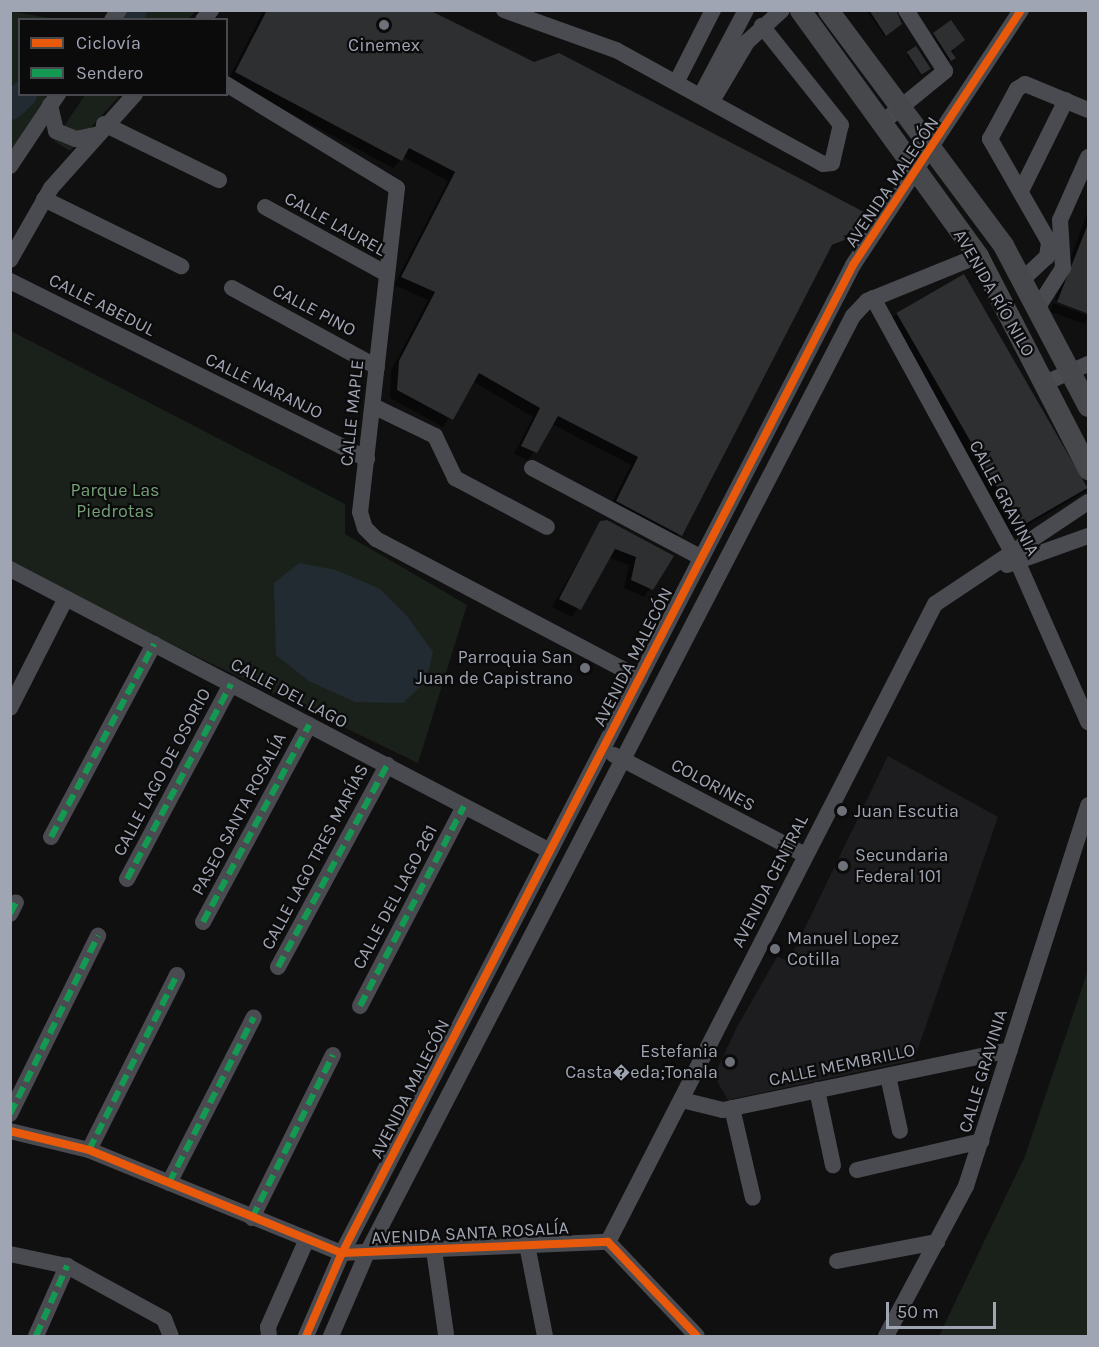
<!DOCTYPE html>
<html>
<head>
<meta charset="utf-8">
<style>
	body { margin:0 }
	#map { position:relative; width:1099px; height:1347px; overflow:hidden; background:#101011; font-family:Karla,sans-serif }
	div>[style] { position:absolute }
	.built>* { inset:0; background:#1d1d1f }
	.green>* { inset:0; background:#1a211b }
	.water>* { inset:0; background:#232b32 }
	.shadow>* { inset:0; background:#0007; transform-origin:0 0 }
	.river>* { height:27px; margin:-13.5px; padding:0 13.5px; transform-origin:13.5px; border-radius:13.5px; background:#232b32 }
	.building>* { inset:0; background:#2e2f31; transform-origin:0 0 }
	.minor>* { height:16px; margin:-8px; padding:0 8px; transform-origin:8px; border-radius:8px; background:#4a4b50 }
	.major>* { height:21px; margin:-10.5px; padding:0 10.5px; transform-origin:10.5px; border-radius:10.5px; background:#47484b }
	.quiet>* { height:6px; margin-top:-3px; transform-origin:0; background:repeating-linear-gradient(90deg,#139951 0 12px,transparent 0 18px) }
	.cycleway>* { height:8px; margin:-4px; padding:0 4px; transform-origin:4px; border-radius:4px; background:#e8590c }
	.dots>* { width:16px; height:16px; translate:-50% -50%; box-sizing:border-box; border:3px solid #0b0b0c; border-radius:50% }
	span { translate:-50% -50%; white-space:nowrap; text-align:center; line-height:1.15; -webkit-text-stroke:4.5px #0b0b0c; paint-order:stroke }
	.poi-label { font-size:18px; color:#a0a5b3 }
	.right { translate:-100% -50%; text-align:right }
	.left { translate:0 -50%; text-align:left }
	.street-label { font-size:18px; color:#a0a5b3 }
	.park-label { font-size:18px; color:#75a078 }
	.frame { position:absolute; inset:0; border:12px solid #a0a5b3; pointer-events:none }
	.legend { position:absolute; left:18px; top:18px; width:210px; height:78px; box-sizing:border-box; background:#0b0b0c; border:2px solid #47494f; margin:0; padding:8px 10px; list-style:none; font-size:18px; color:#a0a5b3 }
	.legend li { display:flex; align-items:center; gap:12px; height:30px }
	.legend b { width:30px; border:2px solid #47494f }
	.scale { position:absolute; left:886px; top:1302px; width:110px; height:27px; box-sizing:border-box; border:3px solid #a0a5b3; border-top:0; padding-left:8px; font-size:18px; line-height:21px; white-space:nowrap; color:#a0a5b3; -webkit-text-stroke:4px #0b0b0c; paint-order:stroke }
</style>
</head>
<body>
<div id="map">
	<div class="built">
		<div style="clip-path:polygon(888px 756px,998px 817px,914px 1060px,728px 1100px,714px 1076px,737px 1027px,777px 957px,789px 961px)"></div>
	</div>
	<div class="green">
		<div style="clip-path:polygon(11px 11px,52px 19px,20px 20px,20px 94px,47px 95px,11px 152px)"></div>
		<div style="clip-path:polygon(145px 11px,145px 10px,196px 11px,188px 19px,138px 19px)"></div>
		<div style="clip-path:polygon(85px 95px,120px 95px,70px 151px,54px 141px)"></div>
		<div style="clip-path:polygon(11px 331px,345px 504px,345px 534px,467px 605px,418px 763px,11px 567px)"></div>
		<div style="clip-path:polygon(1088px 970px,1088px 1336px,939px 1336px,1025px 1156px)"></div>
	</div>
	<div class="water">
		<div style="clip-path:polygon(299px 563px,336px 570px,380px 589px,407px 616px,433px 652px,426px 681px,403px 703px,355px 702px,309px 681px,276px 655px,274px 583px)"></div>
	</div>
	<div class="shadow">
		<div style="clip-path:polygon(264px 10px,428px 10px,850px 236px,827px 250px,673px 543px,609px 509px,631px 465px,552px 424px,528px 460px,514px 454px,533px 417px,474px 382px,443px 427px,390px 398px,391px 371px,428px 300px,394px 285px,448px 181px,403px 157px,393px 168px,228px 80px)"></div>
		<div style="clip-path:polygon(894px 10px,900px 23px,884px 36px,867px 11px)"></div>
		<div style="clip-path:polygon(951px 22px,954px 58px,949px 61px,933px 36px)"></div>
		<div style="clip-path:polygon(916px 48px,929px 69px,921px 76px,907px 55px)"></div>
		<div style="clip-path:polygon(1088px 211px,1088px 313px,1055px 300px)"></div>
		<div style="left:963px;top:276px;width:248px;height:87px;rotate:60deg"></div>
		<div style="left:1053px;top:303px;width:37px;height:9px;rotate:20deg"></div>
		<div style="clip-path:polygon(601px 522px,671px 557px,644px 597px,624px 588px,629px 565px,608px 557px,572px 617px,552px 607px)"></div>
	</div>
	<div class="river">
		<div style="left:126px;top:15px;width:9px;rotate:-36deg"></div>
		<div style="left:10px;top:106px;width:18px;rotate:-43deg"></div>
	</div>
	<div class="building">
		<div style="clip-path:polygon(267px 10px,429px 10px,534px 62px,559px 53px,864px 212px,852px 237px,832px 245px,682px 536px,616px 501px,638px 457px,558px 416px,537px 453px,521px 446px,540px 408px,479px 373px,453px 420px,397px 390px,399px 361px,435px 292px,401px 277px,455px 172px,409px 148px,402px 161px,235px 72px)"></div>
		<div style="clip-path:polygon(869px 10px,896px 10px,902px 24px,886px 36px)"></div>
		<div style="clip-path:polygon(951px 20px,965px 40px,951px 51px,956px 58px,951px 61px,933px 33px)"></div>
		<div style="left:916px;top:46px;width:27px;height:11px;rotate:57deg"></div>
		<div style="clip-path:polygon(1088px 224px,1089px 224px,1089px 314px,1057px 302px)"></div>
		<div style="left:964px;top:274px;width:247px;height:78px;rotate:60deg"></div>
		<div style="clip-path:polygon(607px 520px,674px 556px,653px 590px,631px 580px,636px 557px,615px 549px,581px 610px,559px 599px,600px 521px)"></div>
	</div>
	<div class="minor">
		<div style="left:504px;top:10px;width:119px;rotate:19.7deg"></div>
		<div style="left:616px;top:50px;width:236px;rotate:28.8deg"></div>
		<div style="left:823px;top:164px;width:9px;rotate:-6deg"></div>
		<div style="left:832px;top:163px;width:39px;rotate:-77deg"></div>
		<div style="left:841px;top:125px;width:127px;rotate:-128.6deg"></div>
		<div style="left:112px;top:20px;width:12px;rotate:-55deg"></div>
		<div style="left:203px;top:20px;width:13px;rotate:-51deg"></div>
		<div style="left:677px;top:81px;width:80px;rotate:-63.1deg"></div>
		<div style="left:226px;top:84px;width:200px;rotate:31.3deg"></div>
		<div style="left:397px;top:188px;width:326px;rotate:96.5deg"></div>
		<div style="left:360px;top:512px;width:17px;rotate:73deg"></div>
		<div style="left:365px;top:528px;width:16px;rotate:45deg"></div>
		<div style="left:376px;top:539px;width:298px;rotate:27.8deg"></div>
		<div style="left:701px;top:95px;width:96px;rotate:-62.1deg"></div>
		<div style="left:712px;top:101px;width:69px;rotate:-59.3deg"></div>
		<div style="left:747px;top:42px;width:47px;rotate:-42.4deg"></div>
		<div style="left:50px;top:105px;width:27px;rotate:77deg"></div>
		<div style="left:56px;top:131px;width:22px;rotate:22deg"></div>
		<div style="left:76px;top:139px;width:19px;rotate:-12deg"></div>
		<div style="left:884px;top:121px;width:79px;rotate:-39.3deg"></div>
		<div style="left:945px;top:71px;width:72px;rotate:-122.6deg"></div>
		<div style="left:104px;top:124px;width:128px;rotate:26deg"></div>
		<div style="left:10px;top:166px;width:87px;rotate:-56.3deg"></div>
		<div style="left:1022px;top:189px;width:99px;rotate:-63.7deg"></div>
		<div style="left:44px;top:199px;width:153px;rotate:26.1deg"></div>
		<div style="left:265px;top:207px;width:139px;rotate:28.8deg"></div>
		<div style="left:10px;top:260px;width:83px;rotate:-60.3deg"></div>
		<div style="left:51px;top:188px;width:126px;rotate:-48.2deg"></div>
		<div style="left:1023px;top:279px;width:33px;rotate:-43deg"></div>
		<div style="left:1047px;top:257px;width:15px;rotate:-82deg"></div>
		<div style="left:1049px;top:242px;width:119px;rotate:-119.8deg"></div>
		<div style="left:990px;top:139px;width:57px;rotate:-61.6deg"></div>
		<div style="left:1017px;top:89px;width:9px;rotate:-32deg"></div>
		<div style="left:1025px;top:84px;width:68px;rotate:22.4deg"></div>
		<div style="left:10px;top:281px;width:399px;rotate:26.5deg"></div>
		<div style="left:232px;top:288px;width:165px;rotate:28.6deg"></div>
		<div style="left:873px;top:298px;width:302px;rotate:61.3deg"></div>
		<div style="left:1018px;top:563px;width:174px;rotate:66.2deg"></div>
		<div style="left:1038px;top:307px;width:46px;rotate:-57.3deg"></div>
		<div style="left:1063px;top:268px;width:48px;rotate:-93.6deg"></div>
		<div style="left:1060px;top:220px;width:69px;rotate:-66deg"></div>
		<div style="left:1045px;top:383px;width:47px;rotate:-23.8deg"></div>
		<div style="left:373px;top:406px;width:69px;rotate:25.8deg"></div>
		<div style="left:435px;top:436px;width:47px;rotate:64.5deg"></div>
		<div style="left:455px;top:478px;width:104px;rotate:28deg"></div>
		<div style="left:532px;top:468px;width:192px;rotate:27.9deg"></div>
		<div style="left:1007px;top:565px;width:86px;rotate:-19.7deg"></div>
		<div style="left:10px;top:569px;width:609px;rotate:27.57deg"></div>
		<div style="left:10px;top:708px;width:123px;rotate:-63deg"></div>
		<div style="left:614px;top:755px;width:216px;rotate:27.6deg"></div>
		<div style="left:51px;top:837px;width:219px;rotate:-61.9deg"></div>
		<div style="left:127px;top:879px;width:221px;rotate:-61.9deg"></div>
		<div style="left:10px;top:914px;width:13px;rotate:-63deg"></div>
		<div style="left:203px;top:922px;width:224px;rotate:-61.7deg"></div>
		<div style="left:278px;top:967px;width:230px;rotate:-61.6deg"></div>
		<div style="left:360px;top:1006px;width:225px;rotate:-62.5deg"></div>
		<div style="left:888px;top:1076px;width:56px;rotate:77.7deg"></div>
		<div style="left:817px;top:1090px;width:77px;rotate:78deg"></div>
		<div style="left:682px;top:1100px;width:42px;rotate:13.7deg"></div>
		<div style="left:723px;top:1110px;width:293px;rotate:-11.8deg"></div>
		<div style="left:732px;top:1108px;width:92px;rotate:76.9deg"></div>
		<div style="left:10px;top:1114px;width:199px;rotate:-63.7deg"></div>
		<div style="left:10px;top:1131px;width:81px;rotate:13.5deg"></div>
		<div style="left:89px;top:1150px;width:273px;rotate:22.2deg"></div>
		<div style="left:342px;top:1253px;width:266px;rotate:-2.4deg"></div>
		<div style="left:608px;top:1242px;width:129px;rotate:46.6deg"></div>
		<div style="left:89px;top:1150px;width:196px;rotate:-63.3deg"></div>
		<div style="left:857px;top:1170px;width:128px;rotate:-13.1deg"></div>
		<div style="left:169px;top:1183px;width:186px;rotate:-62.9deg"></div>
		<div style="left:252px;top:1218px;width:182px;rotate:-63.6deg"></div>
		<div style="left:608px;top:1242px;width:717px;rotate:-62.86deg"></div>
		<div style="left:935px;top:604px;width:184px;rotate:-33.7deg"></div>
		<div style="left:527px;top:1245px;width:93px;rotate:78.8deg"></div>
		<div style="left:434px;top:1250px;width:85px;rotate:81.9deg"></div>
		<div style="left:10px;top:1254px;width:58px;rotate:11.9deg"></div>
		<div style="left:67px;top:1266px;width:111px;rotate:28.7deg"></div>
		<div style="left:164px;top:1319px;width:18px;rotate:68deg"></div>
		<div style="left:837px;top:1261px;width:102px;rotate:-10.8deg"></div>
		<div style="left:36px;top:1336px;width:77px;rotate:-66.1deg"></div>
		<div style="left:269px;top:1336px;width:9px;rotate:-96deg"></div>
		<div style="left:268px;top:1327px;width:96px;rotate:-66.1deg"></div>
		<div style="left:306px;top:1336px;width:90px;rotate:-66.6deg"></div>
		<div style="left:342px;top:1253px;width:1112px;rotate:-62.65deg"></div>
		<div style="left:853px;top:265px;width:305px;rotate:-56.6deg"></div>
		<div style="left:331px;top:1336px;width:90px;rotate:-66.6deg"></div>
		<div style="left:367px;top:1253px;width:1056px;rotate:-62.59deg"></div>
		<div style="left:853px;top:316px;width:21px;rotate:-47deg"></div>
		<div style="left:867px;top:301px;width:120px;rotate:-22.1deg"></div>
		<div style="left:886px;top:1336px;width:170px;rotate:-61.9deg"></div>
		<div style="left:966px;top:1186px;width:400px;rotate:-72.2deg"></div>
	</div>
	<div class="major">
		<div style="left:800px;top:10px;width:304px;rotate:54.1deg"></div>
		<div style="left:978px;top:256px;width:240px;rotate:62.7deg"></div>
		<div style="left:828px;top:10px;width:293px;rotate:53.3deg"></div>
		<div style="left:1003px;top:245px;width:182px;rotate:62.2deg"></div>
	</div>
	<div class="quiet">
		<div style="left:51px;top:837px;width:219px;rotate:-61.9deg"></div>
		<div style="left:127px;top:879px;width:221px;rotate:-61.9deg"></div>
		<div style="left:10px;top:914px;width:13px;rotate:-63deg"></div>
		<div style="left:203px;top:922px;width:224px;rotate:-61.7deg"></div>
		<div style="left:278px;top:967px;width:230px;rotate:-61.6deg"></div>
		<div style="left:360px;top:1006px;width:225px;rotate:-62.5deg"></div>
		<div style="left:10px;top:1114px;width:199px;rotate:-63.7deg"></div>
		<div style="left:89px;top:1150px;width:196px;rotate:-63.3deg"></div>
		<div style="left:169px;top:1183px;width:186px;rotate:-62.9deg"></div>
		<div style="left:252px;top:1218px;width:182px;rotate:-63.6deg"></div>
		<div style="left:36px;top:1336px;width:77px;rotate:-66.1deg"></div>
	</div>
	<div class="cycleway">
		<div style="left:10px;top:1131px;width:81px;rotate:13.5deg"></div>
		<div style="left:89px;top:1150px;width:273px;rotate:22.2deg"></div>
		<div style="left:342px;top:1253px;width:266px;rotate:-2.4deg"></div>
		<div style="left:608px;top:1242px;width:129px;rotate:46.6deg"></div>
		<div style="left:306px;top:1336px;width:90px;rotate:-66.6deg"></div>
		<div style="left:342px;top:1253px;width:1112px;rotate:-62.65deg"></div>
		<div style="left:853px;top:265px;width:305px;rotate:-56.6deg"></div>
	</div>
	<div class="dots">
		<div style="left:384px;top:25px;background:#6e717a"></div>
		<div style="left:585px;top:668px;background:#6e717a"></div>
		<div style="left:842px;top:811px;background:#6e717a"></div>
		<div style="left:843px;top:866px;background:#6e717a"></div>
		<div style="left:775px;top:949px;background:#6e717a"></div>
		<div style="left:730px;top:1062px;background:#6e717a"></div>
	</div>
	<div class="poi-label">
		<span style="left:384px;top:45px">Cinemex</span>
		<span class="right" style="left:573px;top:668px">Parroquia San<br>Juan de Capistrano</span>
		<span class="left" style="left:854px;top:811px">Juan Escutia</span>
		<span class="left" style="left:855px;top:866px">Secundaria<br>Federal 101</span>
		<span class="left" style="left:787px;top:949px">Manuel Lopez<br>Cotilla</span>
		<span class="right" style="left:718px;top:1062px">Estefania<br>Casta�eda;Tonala</span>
	</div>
	<div class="street-label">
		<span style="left:892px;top:182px;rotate:-56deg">AVENIDA MALECÓN</span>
		<span style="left:335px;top:224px;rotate:29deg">CALLE LAUREL</span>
		<span style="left:994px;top:293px;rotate:60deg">AVENIDA RÍO NILO</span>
		<span style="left:102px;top:305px;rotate:27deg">CALLE ABEDUL</span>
		<span style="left:314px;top:310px;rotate:28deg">CALLE PINO</span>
		<span style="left:264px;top:386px;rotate:26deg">CALLE NARANJO</span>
		<span style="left:352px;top:413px;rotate:-84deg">CALLE MAPLE</span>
		<span style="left:1004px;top:498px;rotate:62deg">CALLE GRAVINIA</span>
		<span style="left:633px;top:657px;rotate:-63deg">AVENIDA MALECÓN</span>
		<span style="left:289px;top:693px;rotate:28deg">CALLE DEL LAGO</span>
		<span style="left:162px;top:772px;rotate:-62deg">CALLE LAGO DE OSORIO</span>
		<span style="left:713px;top:785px;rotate:28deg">COLORINES</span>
		<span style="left:239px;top:814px;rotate:-62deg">PASEO SANTA ROSALÍA</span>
		<span style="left:315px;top:857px;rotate:-62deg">CALLE LAGO TRES MARÍAS</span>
		<span style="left:770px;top:881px;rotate:-63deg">AVENIDA CENTRAL</span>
		<span style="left:395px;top:897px;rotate:-62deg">CALLE DEL LAGO 261</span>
		<span style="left:842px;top:1065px;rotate:-12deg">CALLE MEMBRILLO</span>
		<span style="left:983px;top:1071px;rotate:-73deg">CALLE GRAVINIA</span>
		<span style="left:410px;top:1089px;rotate:-63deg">AVENIDA MALECÓN</span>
		<span style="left:470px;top:1233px;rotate:-3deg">AVENIDA SANTA ROSALÍA</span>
	</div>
	<div class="park-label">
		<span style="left:115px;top:501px">Parque Las<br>Piedrotas</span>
	</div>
	<div class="frame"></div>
	<ul class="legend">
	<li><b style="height:8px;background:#e8590c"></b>Ciclovía</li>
	<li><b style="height:8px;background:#139951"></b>Sendero</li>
	</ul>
	<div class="scale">50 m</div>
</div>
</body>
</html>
